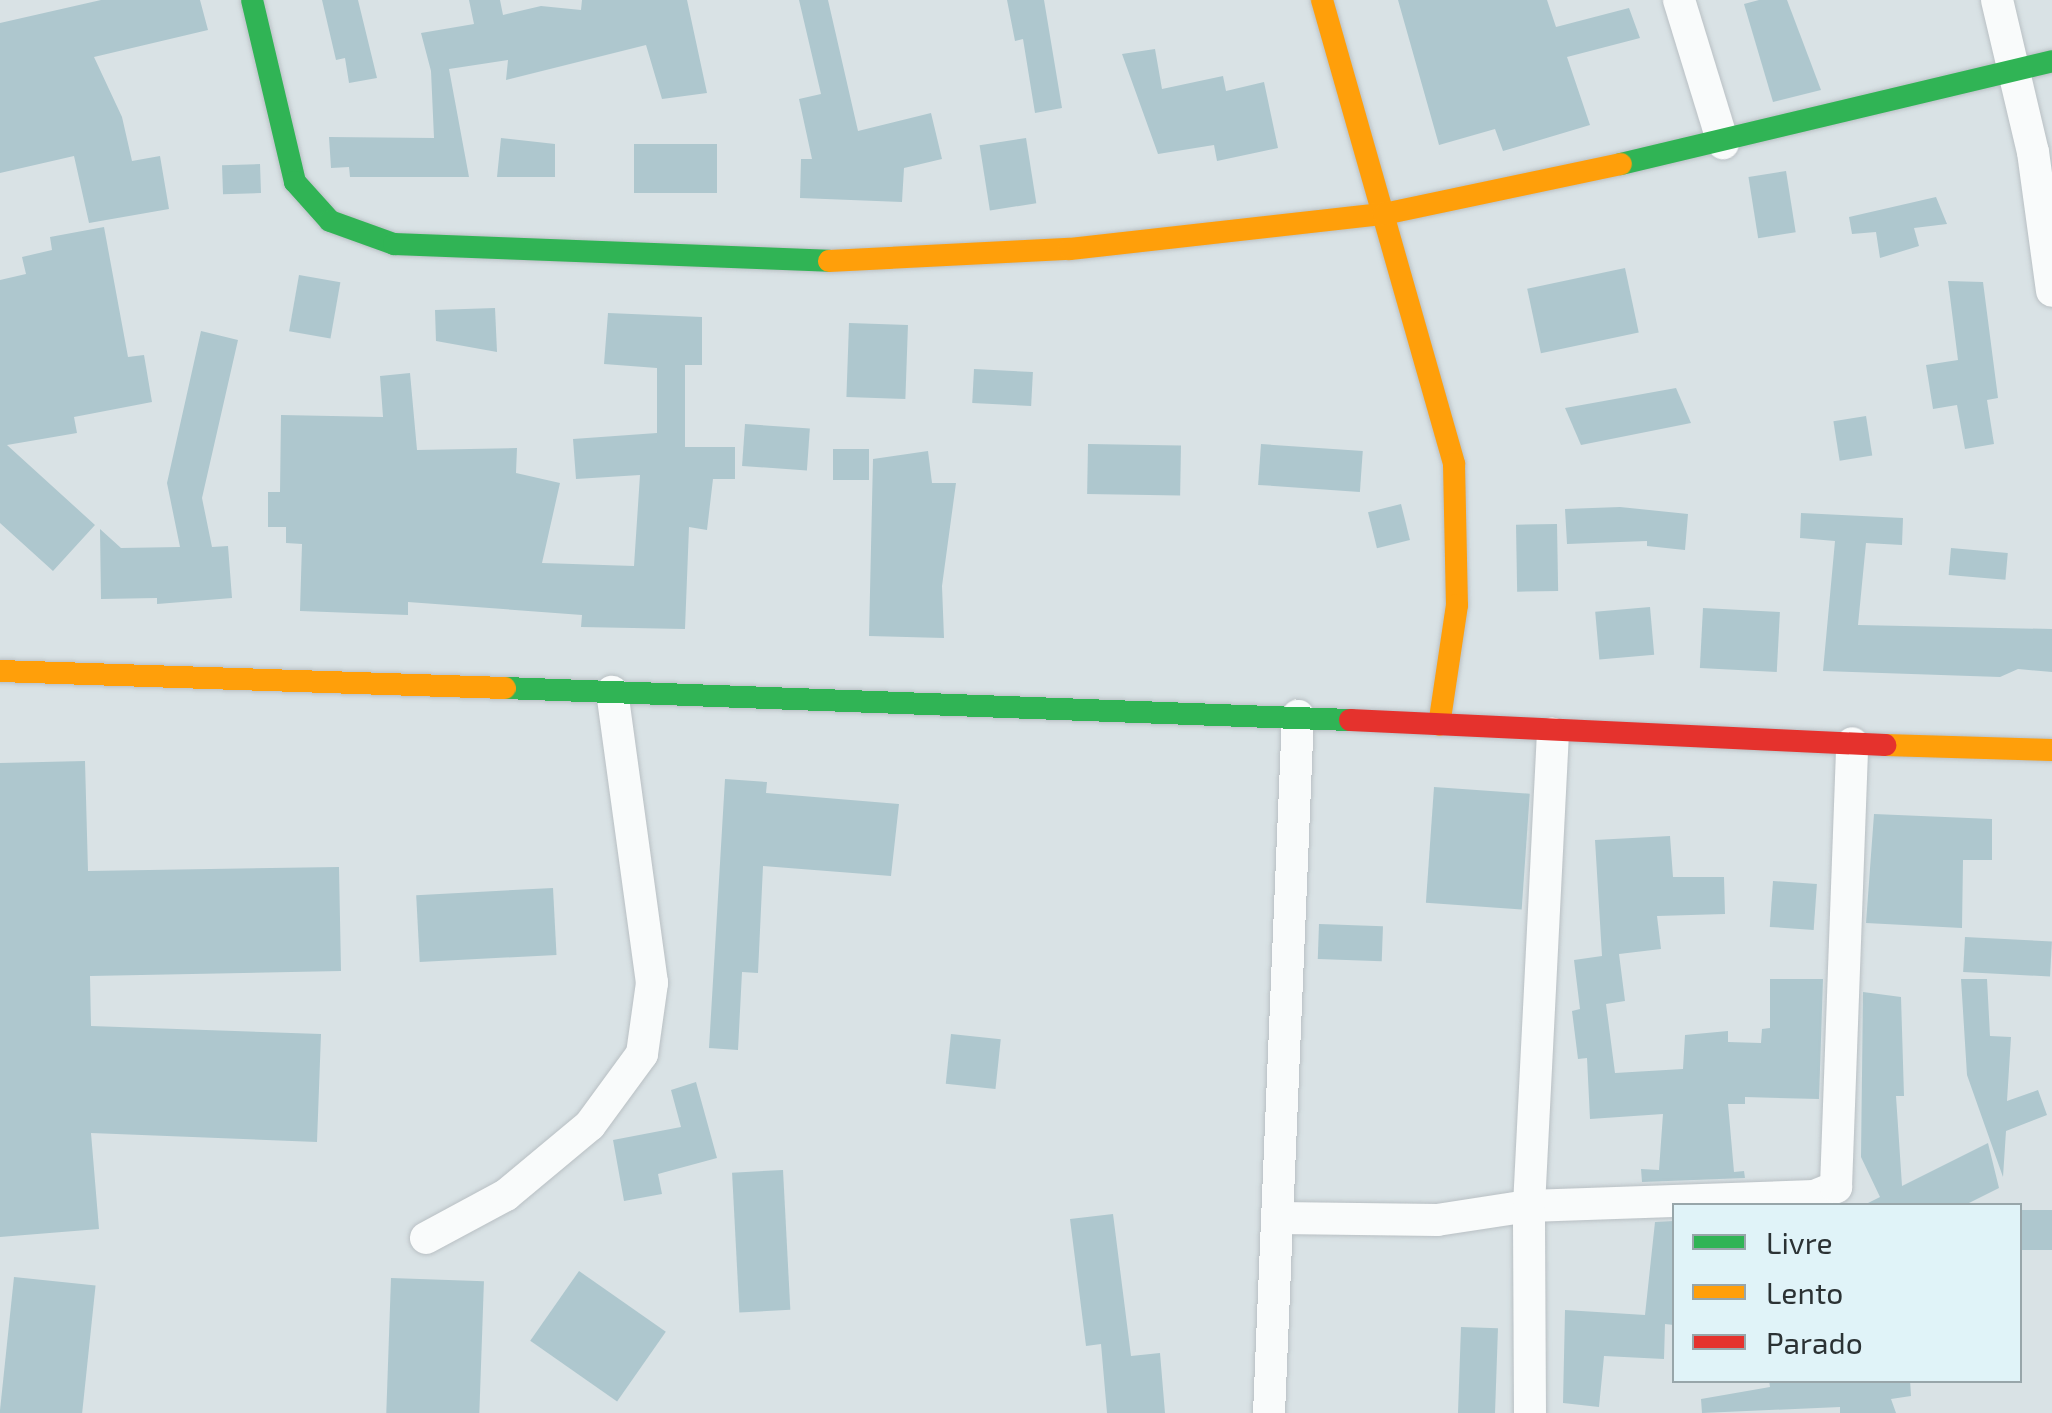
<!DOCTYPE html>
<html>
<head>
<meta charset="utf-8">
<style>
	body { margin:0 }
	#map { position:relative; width:2052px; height:1413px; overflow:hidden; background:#d9e2e5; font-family:"Exo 2",sans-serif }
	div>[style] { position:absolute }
	.building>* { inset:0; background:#aec7ce; transform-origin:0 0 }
	.roads { filter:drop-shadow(0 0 2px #b9c0c4) drop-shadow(0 0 2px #b9c0c4) }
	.street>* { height:32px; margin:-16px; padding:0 16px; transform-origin:16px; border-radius:16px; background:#f9fbfb }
	.fast>* { height:22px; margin:-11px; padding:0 11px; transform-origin:11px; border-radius:11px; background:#30b455 }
	.slow>* { height:22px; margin:-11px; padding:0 11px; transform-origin:11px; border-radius:11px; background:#ff9f0a }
	.jam>* { height:22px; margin:-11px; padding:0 11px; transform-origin:11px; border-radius:11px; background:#e5322d }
	span { translate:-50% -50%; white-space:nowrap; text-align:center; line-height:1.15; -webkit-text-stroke:10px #e0f3f8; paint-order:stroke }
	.legend { position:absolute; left:1672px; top:1203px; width:350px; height:180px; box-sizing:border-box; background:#e0f3f8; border:2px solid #98a6aa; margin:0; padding:12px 18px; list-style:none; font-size:30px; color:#2b3234 }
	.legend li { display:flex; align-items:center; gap:20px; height:50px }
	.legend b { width:50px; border:2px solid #98a6aa }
</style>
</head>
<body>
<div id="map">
	<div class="building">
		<div style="clip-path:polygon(101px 0,200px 0,208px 30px,94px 57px,122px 117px,132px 161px,160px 156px,169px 209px,89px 223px,74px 156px,0 173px,0 23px)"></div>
		<div style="clip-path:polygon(322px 0,358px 0,377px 78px,349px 83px,345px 58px,336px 60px)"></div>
		<div style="clip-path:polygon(469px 0,500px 0,503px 15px,541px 6px,581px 10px,582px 0,687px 0,707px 93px,662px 99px,646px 45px,506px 80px,508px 60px,449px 69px,469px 177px,350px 177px,349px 167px,331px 168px,329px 137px,434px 138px,431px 71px,421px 33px,474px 24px)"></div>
		<div style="clip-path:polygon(799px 0,828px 0,858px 131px,931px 113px,942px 159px,904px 168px,902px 202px,800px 198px,801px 159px,812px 159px,799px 99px,821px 94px)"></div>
		<div style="clip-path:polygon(1007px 0,1044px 0,1062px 108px,1035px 113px,1023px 39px,1015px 41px)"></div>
		<div style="clip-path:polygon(1398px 0,1547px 0,1556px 27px,1629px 8px,1640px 38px,1567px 57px,1590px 125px,1503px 151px,1495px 129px,1439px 145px)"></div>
		<div style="clip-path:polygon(1759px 0,1787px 0,1821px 90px,1773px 102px,1744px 4px)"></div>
		<div style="clip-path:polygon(1155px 49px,1162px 89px,1223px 76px,1226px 91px,1264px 82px,1278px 148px,1217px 161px,1214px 145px,1158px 154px,1122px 54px)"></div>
		<div style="clip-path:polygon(501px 138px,555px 144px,555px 177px,497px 177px)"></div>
		<div style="left:1026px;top:138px;width:66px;height:47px;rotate:81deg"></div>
		<div style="left:634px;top:144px;width:83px;height:49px"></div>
		<div style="left:260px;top:164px;width:29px;height:38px;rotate:88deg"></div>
		<div style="left:1786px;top:171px;width:62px;height:38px;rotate:81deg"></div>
		<div style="clip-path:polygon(1936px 197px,1947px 224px,1914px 228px,1919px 246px,1880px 258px,1876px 232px,1852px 234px,1849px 217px)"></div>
		<div style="clip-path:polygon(104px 227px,128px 357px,144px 355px,152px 402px,74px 417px,77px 433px,7px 445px,95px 525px,53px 571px,0 523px,0 280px,26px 274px,22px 257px,52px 250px,50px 237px)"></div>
		<div style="left:1625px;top:268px;width:66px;height:100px;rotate:78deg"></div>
		<div style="left:299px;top:275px;width:42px;height:57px;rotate:10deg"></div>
		<div style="clip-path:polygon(1948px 281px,1983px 282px,1998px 398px,1987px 400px,1994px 444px,1965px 449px,1957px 405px,1933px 409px,1926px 365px,1958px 360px)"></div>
		<div style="clip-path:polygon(495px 308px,497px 352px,436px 341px,435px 310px)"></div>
		<div style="clip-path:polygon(608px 313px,702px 317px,702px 365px,685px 365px,685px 447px,735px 447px,735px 479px,713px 479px,707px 530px,689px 527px,685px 629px,581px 627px,582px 615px,408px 602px,408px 615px,300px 611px,302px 544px,286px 543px,286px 527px,268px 527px,268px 492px,280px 492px,281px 415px,383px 417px,380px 376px,410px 373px,417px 450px,517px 448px,516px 473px,560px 483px,542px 563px,634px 566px,640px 475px,576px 479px,573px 439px,657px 433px,657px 368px,604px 364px)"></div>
		<div style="left:849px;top:323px;width:59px;height:74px;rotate:2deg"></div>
		<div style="clip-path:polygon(201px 331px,238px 340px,202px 498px,212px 547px,228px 546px,232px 598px,157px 604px,157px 598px,101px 599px,100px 529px,121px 548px,180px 547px,167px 483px)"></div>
		<div style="left:974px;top:369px;width:59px;height:34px;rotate:3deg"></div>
		<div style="clip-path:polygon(1676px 388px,1691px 423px,1581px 445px,1565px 408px)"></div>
		<div style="left:1866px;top:416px;width:40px;height:33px;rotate:81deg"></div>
		<div style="left:745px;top:424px;width:65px;height:42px;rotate:4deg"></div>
		<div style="left:1088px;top:444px;width:93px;height:50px;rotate:1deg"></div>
		<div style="left:1261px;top:444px;width:102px;height:41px;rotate:4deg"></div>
		<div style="left:833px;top:449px;width:36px;height:31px"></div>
		<div style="clip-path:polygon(928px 451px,932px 483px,956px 483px,942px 586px,944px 638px,869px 636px,873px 459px)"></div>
		<div style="left:1401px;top:504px;width:37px;height:34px;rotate:76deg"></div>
		<div style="clip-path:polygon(1620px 507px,1688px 514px,1685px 550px,1647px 546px,1647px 541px,1567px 544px,1565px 509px)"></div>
		<div style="clip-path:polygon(1801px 513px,1903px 518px,1902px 545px,1866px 543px,1858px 625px,2052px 629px,2052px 672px,2018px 669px,2000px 677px,1823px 671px,1835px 541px,1800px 538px)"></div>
		<div style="left:1557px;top:524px;width:67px;height:41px;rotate:89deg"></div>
		<div style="left:1951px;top:548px;width:57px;height:27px;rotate:5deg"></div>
		<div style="left:1650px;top:607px;width:48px;height:55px;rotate:85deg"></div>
		<div style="left:1703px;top:608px;width:77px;height:60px;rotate:3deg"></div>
		<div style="clip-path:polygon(85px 761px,88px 871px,339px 867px,341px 971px,90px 976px,91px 1026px,321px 1034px,317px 1142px,91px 1133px,99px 1229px,0 1237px,0 763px)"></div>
		<div style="clip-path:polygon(725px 779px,767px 782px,766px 793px,899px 804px,891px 876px,763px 866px,758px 973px,742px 972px,738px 1050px,709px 1048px)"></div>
		<div style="left:1434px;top:787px;width:96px;height:116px;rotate:4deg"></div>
		<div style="clip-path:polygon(1874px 814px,1992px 819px,1992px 860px,1963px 860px,1962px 928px,1866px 923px)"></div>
		<div style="clip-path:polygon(1670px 836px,1673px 877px,1724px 877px,1725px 914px,1657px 916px,1661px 949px,1619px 954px,1625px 1001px,1606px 1004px,1615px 1073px,1683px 1069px,1685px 1035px,1728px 1031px,1728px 1042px,1761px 1043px,1762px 1029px,1770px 1028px,1770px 979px,1823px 979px,1819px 1099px,1745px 1097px,1745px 1104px,1728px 1104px,1734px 1172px,1744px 1171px,1745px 1178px,1642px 1182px,1641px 1169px,1659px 1170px,1663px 1114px,1590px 1119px,1587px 1058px,1578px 1059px,1572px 1011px,1580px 1009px,1574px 960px,1602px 956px,1595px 840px)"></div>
		<div style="left:1773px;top:881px;width:44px;height:46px;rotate:4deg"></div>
		<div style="left:553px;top:888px;width:67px;height:137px;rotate:87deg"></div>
		<div style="left:1319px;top:924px;width:64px;height:35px;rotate:2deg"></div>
		<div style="left:1965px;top:937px;width:87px;height:35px;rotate:3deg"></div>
		<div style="clip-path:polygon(1961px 979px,1987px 979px,1990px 1036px,2011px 1037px,2007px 1101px,2038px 1090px,2047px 1115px,2006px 1131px,2003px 1177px,1967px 1075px)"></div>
		<div style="clip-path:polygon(1863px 992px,1901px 997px,1904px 1096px,1896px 1096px,1902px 1186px,1988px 1143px,1999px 1188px,1963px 1206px,1862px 1206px,1880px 1197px,1861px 1157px)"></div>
		<div style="left:951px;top:1034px;width:50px;height:50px;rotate:6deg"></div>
		<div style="clip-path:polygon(696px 1082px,717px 1158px,658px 1174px,662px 1194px,624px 1201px,613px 1140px,681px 1127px,671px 1090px)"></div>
		<div style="left:783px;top:1170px;width:140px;height:51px;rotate:87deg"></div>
		<div style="left:2052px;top:1210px;width:40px;height:32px;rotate:90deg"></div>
		<div style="clip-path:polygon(1113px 1214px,1131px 1356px,1160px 1353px,1165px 1413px,1107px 1413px,1101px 1344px,1086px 1346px,1070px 1219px)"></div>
		<div style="clip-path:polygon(1674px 1221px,1674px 1325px,1665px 1324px,1664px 1359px,1604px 1356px,1599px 1407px,1563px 1403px,1565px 1310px,1645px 1315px,1655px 1222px)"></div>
		<div style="left:579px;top:1271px;width:106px;height:85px;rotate:35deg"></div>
		<div style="left:14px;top:1277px;width:82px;height:137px;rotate:6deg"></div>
		<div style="left:391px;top:1278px;width:93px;height:135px;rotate:2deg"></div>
		<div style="left:1461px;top:1327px;width:37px;height:86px;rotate:2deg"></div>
		<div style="clip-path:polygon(1769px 1380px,1910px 1380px,1911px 1396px,1891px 1399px,1896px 1413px,1840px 1413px,1840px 1407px,1702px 1413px,1701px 1399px,1770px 1387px)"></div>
	</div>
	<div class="roads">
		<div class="street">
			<div style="left:1679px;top:0;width:150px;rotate:72.9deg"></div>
			<div style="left:1997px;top:0;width:156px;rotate:76.7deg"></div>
			<div style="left:2033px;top:152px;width:140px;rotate:82.2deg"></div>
			<div style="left:1279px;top:1218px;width:158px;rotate:0.7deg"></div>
			<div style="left:1437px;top:1220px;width:93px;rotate:-8.7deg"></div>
			<div style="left:1529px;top:1206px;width:285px;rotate:-2deg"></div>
			<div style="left:1814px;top:1196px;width:24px;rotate:-22deg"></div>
			<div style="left:1836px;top:1187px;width:444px;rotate:-87.9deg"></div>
			<div style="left:426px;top:1238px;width:91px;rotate:-28.3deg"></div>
			<div style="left:506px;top:1195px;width:109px;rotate:-39.8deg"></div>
			<div style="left:590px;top:1125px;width:88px;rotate:-53.8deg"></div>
			<div style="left:642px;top:1054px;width:72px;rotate:-82deg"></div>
			<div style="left:652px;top:983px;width:294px;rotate:-97.8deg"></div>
			<div style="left:1269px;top:1413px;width:698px;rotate:-87.62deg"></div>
			<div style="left:1530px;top:1413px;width:207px;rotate:-90.3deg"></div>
			<div style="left:1529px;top:1206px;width:473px;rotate:-87.1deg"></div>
		</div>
		<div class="fast">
			<div style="left:252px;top:0;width:187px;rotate:76.7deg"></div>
			<div style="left:295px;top:182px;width:52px;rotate:48.1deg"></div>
			<div style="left:330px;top:221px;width:68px;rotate:19.8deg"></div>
			<div style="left:394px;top:244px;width:435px;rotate:2.2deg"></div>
			<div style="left:1621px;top:164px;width:443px;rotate:-13.4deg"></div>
			<div style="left:505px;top:688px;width:846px;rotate:2.17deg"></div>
		</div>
		<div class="slow">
			<div style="left:1322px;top:0;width:482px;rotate:74.1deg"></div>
			<div style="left:1454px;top:464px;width:141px;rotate:88.8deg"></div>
			<div style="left:1457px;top:605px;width:121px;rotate:98.5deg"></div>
			<div style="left:829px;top:261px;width:241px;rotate:-2.9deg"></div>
			<div style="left:1070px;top:249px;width:316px;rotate:-6.4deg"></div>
			<div style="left:1384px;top:214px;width:242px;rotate:-11.9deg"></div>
			<div style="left:0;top:671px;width:505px;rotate:1.93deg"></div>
			<div style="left:1885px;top:745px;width:167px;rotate:1.7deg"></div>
		</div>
		<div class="jam">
			<div style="left:1350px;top:720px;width:536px;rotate:2.68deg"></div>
		</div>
	</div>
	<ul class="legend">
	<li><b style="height:12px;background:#30b455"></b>Livre</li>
	<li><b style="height:12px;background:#ff9f0a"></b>Lento</li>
	<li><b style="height:12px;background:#e5322d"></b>Parado</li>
	</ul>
</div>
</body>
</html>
